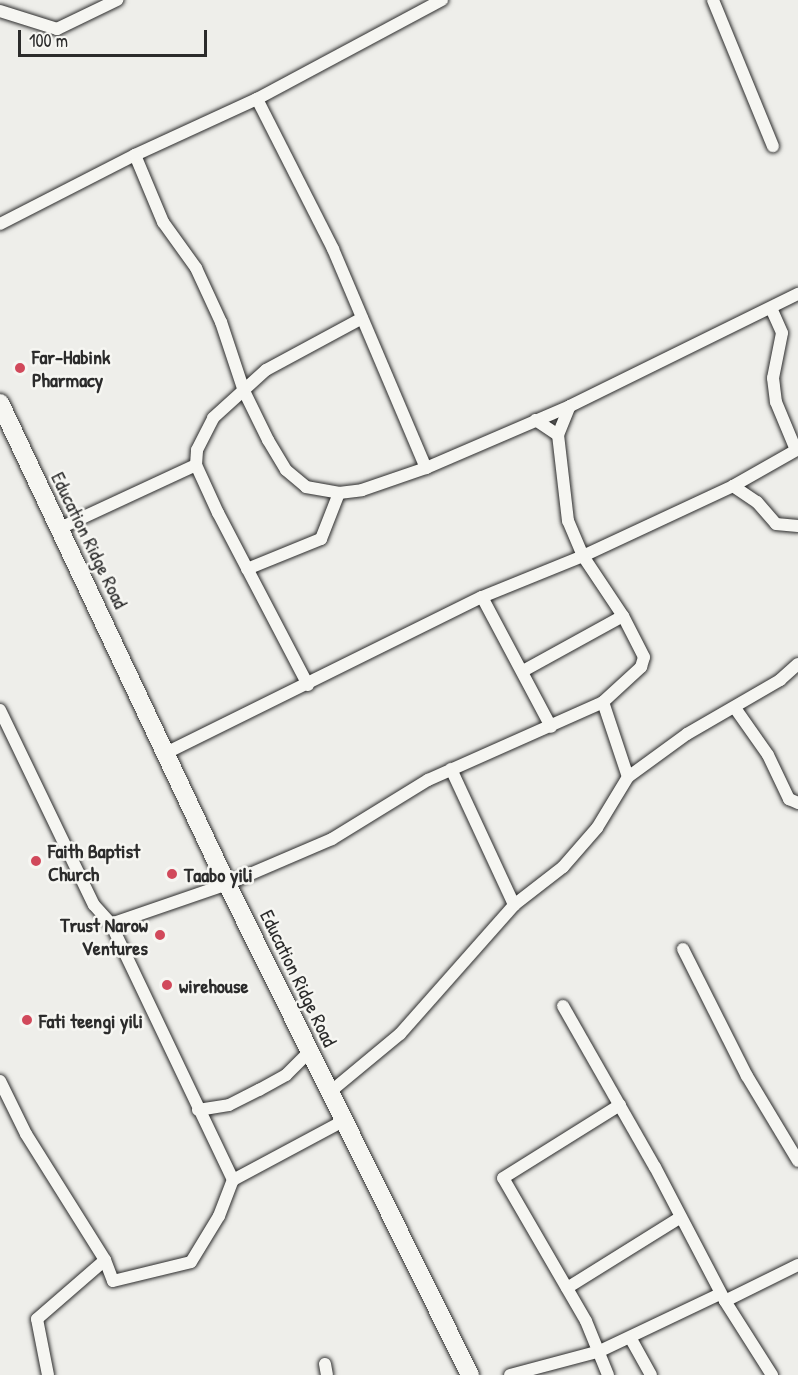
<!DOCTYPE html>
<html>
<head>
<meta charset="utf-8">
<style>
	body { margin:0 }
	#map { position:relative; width:798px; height:1375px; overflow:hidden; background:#eeeeea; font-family:"Patrick Hand",sans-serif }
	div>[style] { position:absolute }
	.roads { filter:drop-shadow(0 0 2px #2b2b2b) drop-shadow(0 0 2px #2b2b2b) }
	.minor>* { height:12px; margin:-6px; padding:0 6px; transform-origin:6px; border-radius:6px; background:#f6f6f2 }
	.secondary>* { height:18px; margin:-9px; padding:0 9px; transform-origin:9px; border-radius:9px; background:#f6f6f2 }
	.dots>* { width:16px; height:16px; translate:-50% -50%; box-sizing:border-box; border:3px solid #f6f6f2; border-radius:50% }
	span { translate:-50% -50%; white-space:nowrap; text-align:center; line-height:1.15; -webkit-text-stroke:5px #f6f6f2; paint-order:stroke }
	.poi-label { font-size:20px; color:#2b2b2b; font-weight:700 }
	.left { translate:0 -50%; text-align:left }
	.right { translate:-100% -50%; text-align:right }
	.street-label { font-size:20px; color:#2b2b2b }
	.scale { position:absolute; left:18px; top:30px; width:189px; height:27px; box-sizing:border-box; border:3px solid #2b2b2b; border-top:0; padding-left:8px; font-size:18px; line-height:21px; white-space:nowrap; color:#2b2b2b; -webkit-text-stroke:4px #f6f6f2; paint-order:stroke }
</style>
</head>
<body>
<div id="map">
	<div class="roads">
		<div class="minor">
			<div style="left:713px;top:0;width:158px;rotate:67.7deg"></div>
			<div style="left:0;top:11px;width:60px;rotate:17.5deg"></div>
			<div style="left:57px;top:29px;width:67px;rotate:-25.8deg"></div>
			<div style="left:257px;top:99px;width:168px;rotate:63.1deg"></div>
			<div style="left:333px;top:249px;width:238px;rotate:67deg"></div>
			<div style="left:135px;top:155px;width:73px;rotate:67.3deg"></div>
			<div style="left:163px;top:222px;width:57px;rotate:54.3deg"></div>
			<div style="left:196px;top:268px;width:60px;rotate:65.2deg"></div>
			<div style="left:221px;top:322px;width:73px;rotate:71.6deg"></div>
			<div style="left:244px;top:391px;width:55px;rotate:63.9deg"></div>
			<div style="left:268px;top:440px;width:35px;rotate:59deg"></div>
			<div style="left:286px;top:470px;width:26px;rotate:40deg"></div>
			<div style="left:306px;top:487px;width:34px;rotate:10deg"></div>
			<div style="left:339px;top:493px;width:23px;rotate:-7deg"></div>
			<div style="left:362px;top:490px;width:68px;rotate:-19deg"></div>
			<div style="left:426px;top:468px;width:157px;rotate:-23.3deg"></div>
			<div style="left:570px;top:406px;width:254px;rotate:-26.2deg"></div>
			<div style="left:0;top:224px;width:152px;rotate:-27.1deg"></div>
			<div style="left:135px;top:155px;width:134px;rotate:-24.7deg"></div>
			<div style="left:257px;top:99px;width:210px;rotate:-28.2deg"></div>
			<div style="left:771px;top:308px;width:27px;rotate:66deg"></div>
			<div style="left:782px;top:333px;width:46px;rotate:101.3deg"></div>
			<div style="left:773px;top:378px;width:24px;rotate:83deg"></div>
			<div style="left:776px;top:402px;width:52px;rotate:67.4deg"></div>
			<div style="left:558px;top:435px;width:31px;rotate:-68deg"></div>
			<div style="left:733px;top:486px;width:29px;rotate:34deg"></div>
			<div style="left:757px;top:502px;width:29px;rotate:49deg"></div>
			<div style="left:776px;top:524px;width:22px;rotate:5deg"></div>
			<div style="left:58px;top:529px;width:152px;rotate:-24.9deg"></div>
			<div style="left:247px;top:569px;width:80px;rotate:-22.1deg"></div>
			<div style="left:321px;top:539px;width:49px;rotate:-68.6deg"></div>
			<div style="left:482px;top:597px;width:147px;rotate:62deg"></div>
			<div style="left:523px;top:671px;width:114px;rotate:-28.8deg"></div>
			<div style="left:308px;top:685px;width:194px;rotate:-117.6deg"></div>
			<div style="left:218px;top:513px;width:53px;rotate:-114.6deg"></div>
			<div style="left:196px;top:465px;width:15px;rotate:-86deg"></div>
			<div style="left:197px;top:450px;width:36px;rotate:-63deg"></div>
			<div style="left:213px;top:418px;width:72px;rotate:-42.2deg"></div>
			<div style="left:266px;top:370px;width:109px;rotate:-28.4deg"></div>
			<div style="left:603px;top:702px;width:79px;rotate:71.6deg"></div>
			<div style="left:735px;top:708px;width:57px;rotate:54.9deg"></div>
			<div style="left:768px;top:755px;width:49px;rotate:64.5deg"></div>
			<div style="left:789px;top:799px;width:10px;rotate:24deg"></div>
			<div style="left:0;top:710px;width:216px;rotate:64.3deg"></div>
			<div style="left:94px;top:905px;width:25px;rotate:48deg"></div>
			<div style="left:111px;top:924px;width:284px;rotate:64.5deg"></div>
			<div style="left:168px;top:752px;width:350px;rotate:-26.3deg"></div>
			<div style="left:482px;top:597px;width:109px;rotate:-22.1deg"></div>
			<div style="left:583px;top:556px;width:166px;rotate:-25deg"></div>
			<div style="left:733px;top:486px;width:75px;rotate:-29.6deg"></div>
			<div style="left:451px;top:769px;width:150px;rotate:65.1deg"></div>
			<div style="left:111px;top:924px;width:123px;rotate:-19deg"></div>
			<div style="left:227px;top:884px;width:114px;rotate:-23.2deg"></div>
			<div style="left:332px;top:839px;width:113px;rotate:-31.6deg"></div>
			<div style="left:428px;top:780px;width:192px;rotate:-24deg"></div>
			<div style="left:603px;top:702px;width:52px;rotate:-42.6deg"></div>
			<div style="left:641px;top:667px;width:10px;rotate:-73deg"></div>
			<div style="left:644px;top:657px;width:46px;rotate:-117.1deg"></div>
			<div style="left:623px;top:616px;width:72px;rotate:-123.7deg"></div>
			<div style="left:583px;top:556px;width:38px;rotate:-113deg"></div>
			<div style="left:568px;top:521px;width:87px;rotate:-96.6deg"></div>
			<div style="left:558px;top:435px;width:27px;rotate:-146deg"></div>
			<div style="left:683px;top:949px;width:142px;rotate:63.3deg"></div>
			<div style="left:747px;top:1076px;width:99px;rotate:59deg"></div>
			<div style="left:563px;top:1006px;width:185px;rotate:60.3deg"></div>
			<div style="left:655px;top:1167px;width:151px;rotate:62.4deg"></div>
			<div style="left:725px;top:1301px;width:88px;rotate:57.6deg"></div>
			<div style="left:0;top:1081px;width:59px;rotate:63.9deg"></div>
			<div style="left:26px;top:1134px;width:149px;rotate:57.9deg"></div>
			<div style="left:105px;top:1260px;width:22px;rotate:69deg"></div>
			<div style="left:113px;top:1281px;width:80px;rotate:-13.7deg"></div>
			<div style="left:191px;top:1262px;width:54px;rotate:-58.7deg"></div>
			<div style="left:219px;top:1216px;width:39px;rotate:-69deg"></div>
			<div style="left:233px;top:1180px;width:125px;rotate:-28.2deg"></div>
			<div style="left:330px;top:1092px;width:91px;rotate:-39.6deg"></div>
			<div style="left:400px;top:1034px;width:172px;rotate:-48.5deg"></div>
			<div style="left:514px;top:905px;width:62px;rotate:-37.8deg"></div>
			<div style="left:563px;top:867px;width:52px;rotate:-48.9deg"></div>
			<div style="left:597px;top:828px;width:60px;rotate:-58.7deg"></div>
			<div style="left:628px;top:777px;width:73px;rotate:-36.1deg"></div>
			<div style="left:687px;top:734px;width:108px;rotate:-30.1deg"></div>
			<div style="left:780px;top:680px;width:24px;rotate:-42deg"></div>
			<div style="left:198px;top:1110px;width:31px;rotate:-9deg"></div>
			<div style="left:229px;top:1105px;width:34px;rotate:-27deg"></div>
			<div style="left:259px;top:1090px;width:31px;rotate:-29deg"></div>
			<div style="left:286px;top:1075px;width:34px;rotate:-45deg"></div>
			<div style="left:567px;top:1288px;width:134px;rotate:-31.9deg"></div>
			<div style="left:725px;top:1301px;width:81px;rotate:-26.3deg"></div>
			<div style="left:631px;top:1339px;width:41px;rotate:60.9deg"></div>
			<div style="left:325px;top:1364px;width:11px;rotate:80deg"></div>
			<div style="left:48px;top:1375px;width:57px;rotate:-101.1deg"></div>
			<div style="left:37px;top:1319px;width:90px;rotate:-40.9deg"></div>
			<div style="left:510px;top:1375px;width:93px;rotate:-14.9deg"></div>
			<div style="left:600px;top:1351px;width:133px;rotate:-25.4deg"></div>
			<div style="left:608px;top:1375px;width:58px;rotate:-112.2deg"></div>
			<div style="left:586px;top:1321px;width:165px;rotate:-120.1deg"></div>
			<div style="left:503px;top:1178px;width:138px;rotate:-32deg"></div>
		</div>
		<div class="secondary">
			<div style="left:0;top:403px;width:532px;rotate:64.74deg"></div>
			<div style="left:227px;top:884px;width:548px;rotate:63.67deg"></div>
		</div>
	</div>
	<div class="dots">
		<div style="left:20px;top:368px;background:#d1495b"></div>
		<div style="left:36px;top:861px;background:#d1495b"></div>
		<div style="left:172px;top:874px;background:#d1495b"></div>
		<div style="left:160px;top:935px;background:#d1495b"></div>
		<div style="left:167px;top:985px;background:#d1495b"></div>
		<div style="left:27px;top:1020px;background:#d1495b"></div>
	</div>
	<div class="poi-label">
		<span class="left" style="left:32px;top:368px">Far-Habink<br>Pharmacy</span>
		<span class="left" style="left:48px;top:862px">Faith Baptist<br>Church</span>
		<span class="left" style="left:184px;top:874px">Taabo yili</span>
		<span class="right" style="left:148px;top:936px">Trust Narow<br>Ventures</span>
		<span class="left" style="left:179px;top:985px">wirehouse</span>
		<span class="left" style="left:39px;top:1020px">Fati teengi yili</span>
	</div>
	<div class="street-label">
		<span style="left:90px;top:540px;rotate:64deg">Education Ridge Road</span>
		<span style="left:299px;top:978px;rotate:64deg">Education Ridge Road</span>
	</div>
	<div class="scale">100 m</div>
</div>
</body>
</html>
